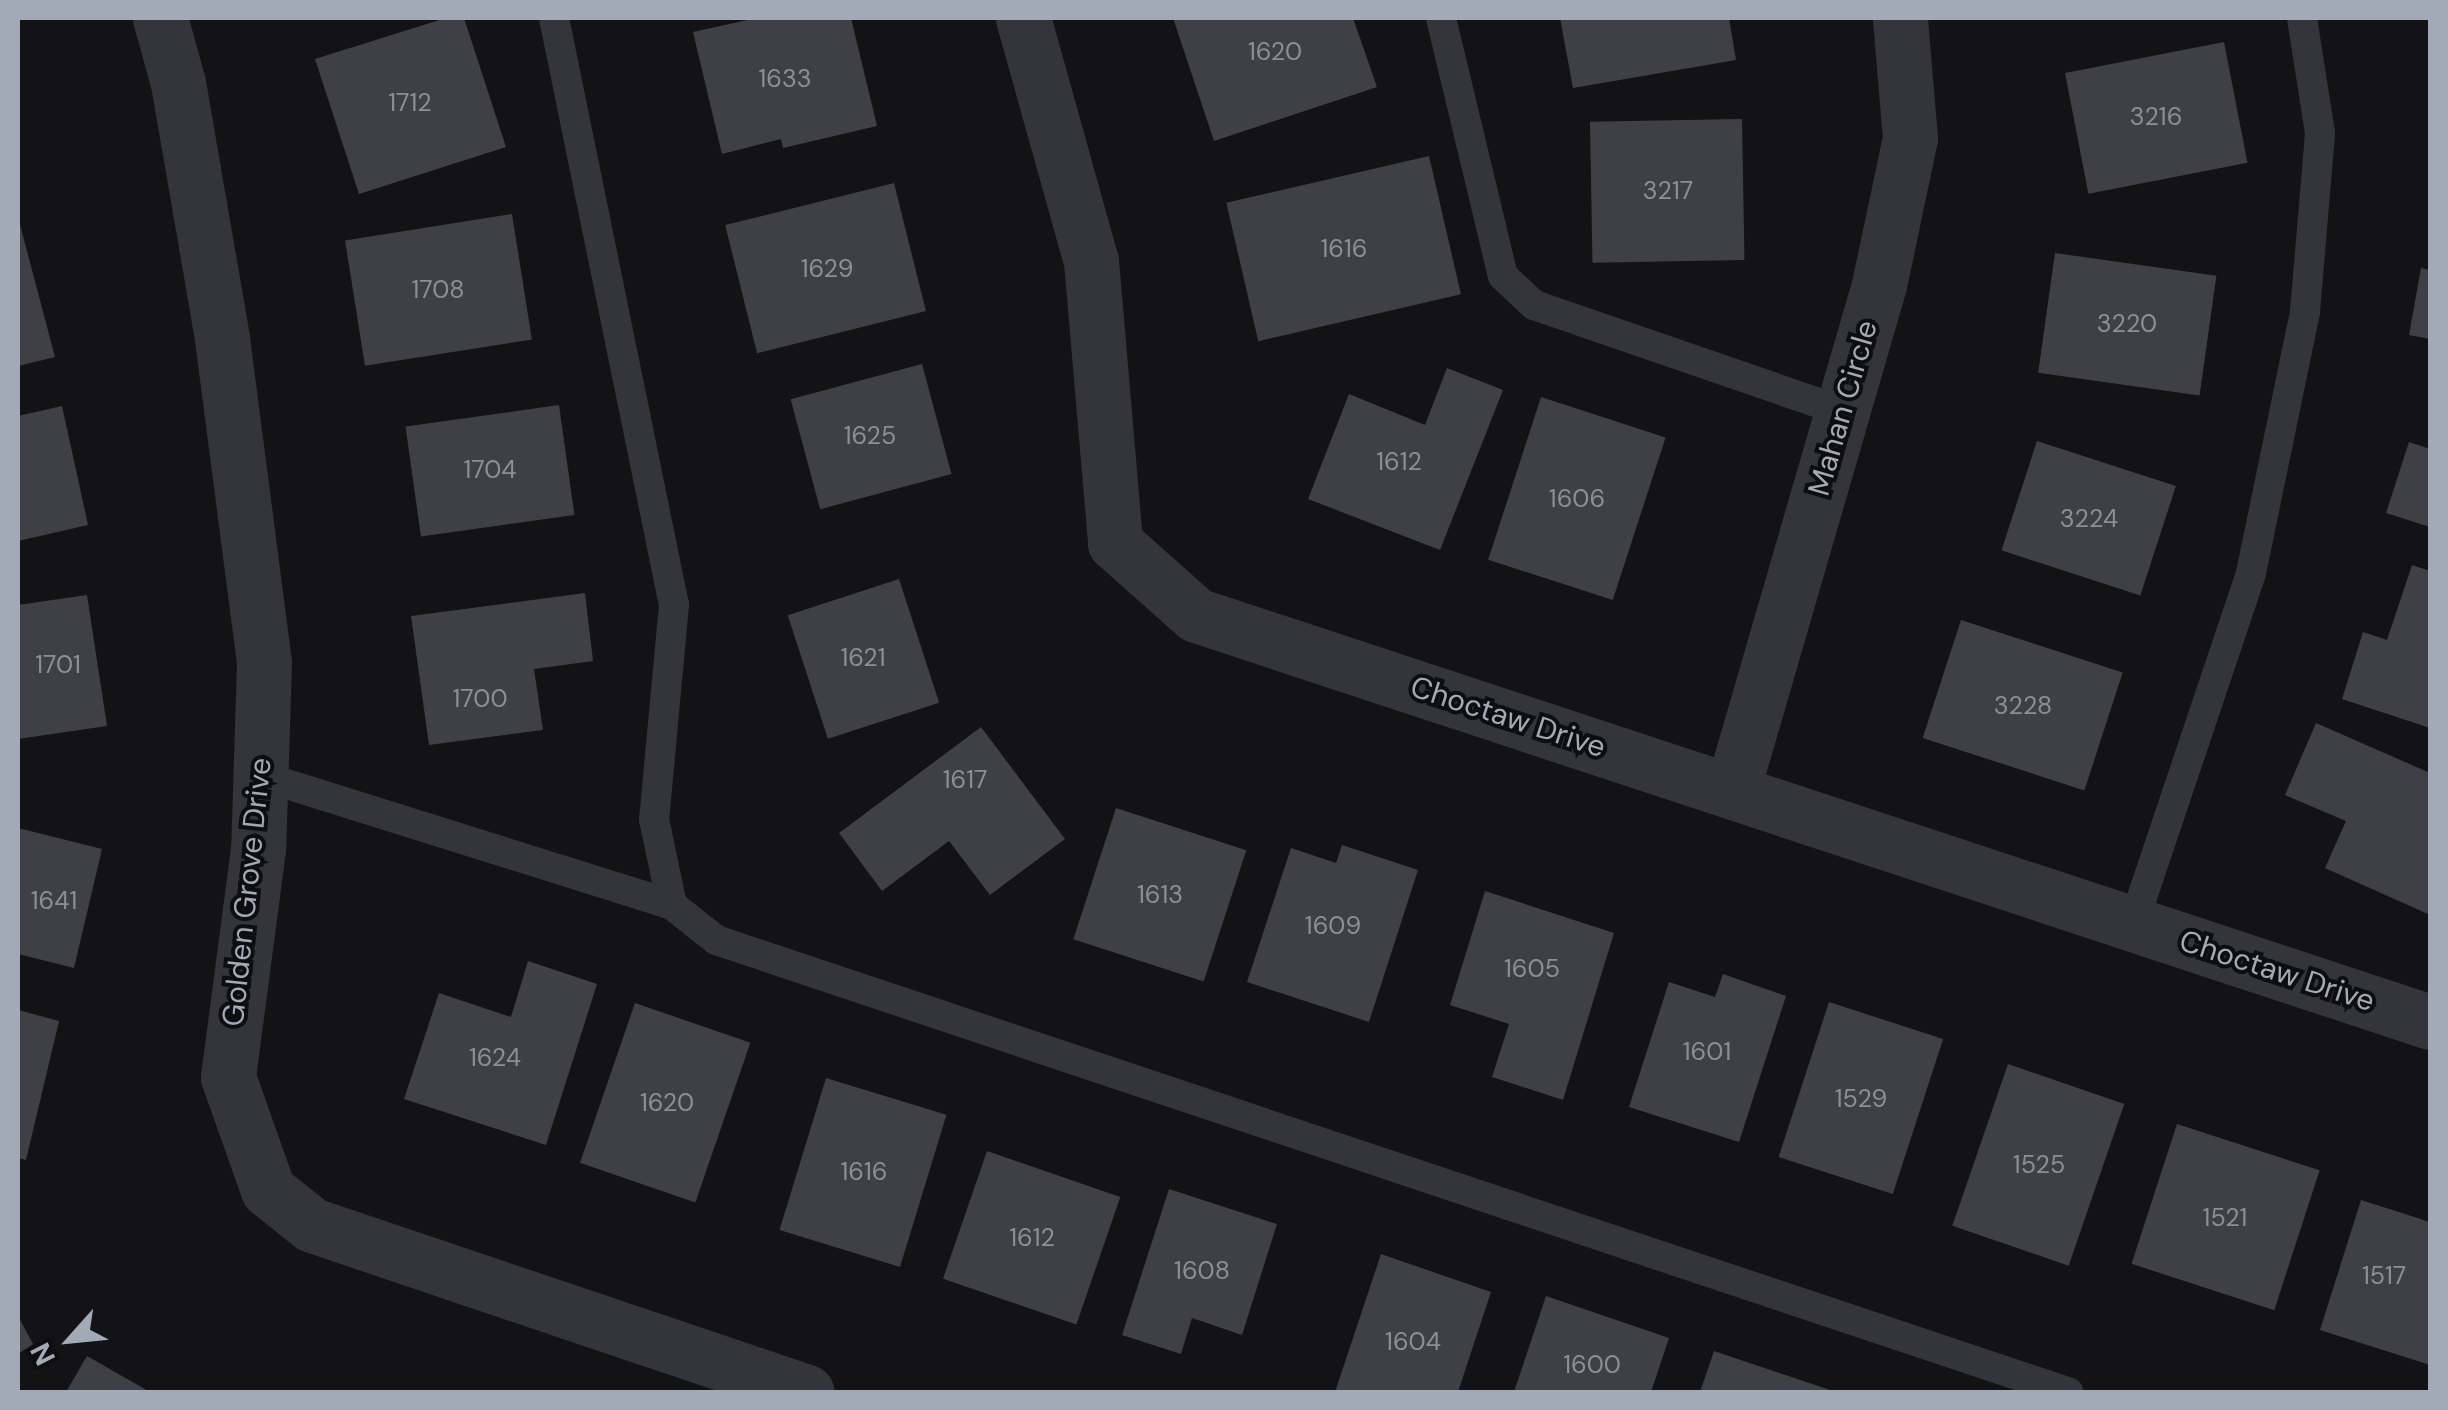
<!DOCTYPE html>
<html>
<head>
<meta charset="utf-8">
<style>
	body { margin:0 }
	#map { position:relative; width:2448px; height:1410px; overflow:hidden; background:#131315; font-family:"DM Sans",sans-serif }
	div>[style] { position:absolute }
	.building>* { inset:0; background:#3f4045; transform-origin:0 0 }
	.service>* { height:30px; margin:-15px; padding:0 15px; transform-origin:15px; border-radius:15px; background:#33353a }
	.minor>* { height:55px; margin:-27.5px; padding:0 27.5px; transform-origin:27.5px; border-radius:27.5px; background:#33353a }
	span { translate:-50% -50%; white-space:nowrap; text-align:center; line-height:1.15; -webkit-text-stroke:8px #0e0e10; paint-order:stroke }
	.number-label { font-size:25px; color:#8a909a }
	.number-label span { -webkit-text-stroke-width:0 }
	.street-label { font-size:30px; color:#a3aab7 }
	.frame { position:absolute; inset:0; border:20px solid #a3aab7; pointer-events:none }
	.north { position:absolute; left:20px; top:1290px; width:100px; height:100px; -webkit-text-stroke:8px #0e0e10; paint-order:stroke; rotate:243deg; font-size:28px; font-weight:700; line-height:40px; text-align:center; color:#a3aab7 }
	.north::after { content:''; display:block; margin:auto; width:35px; height:45px; background:#a3aab7; clip-path:polygon(50% 0,100% 100%,50% 72%,0 100%) }
</style>
</head>
<body>
<div id="map">
	<div class="building">
		<div style="clip-path:polygon(446px 18px,464px 18px,506px 147px,359px 194px,315px 59px)"></div>
		<div style="clip-path:polygon(757px 18px,851px 18px,877px 126px,783px 148px,781px 139px,722px 154px,693px 32px)"></div>
		<div style="clip-path:polygon(1173px 18px,1353px 18px,1377px 87px,1214px 141px)"></div>
		<div style="clip-path:polygon(1560px 18px,1729px 18px,1736px 60px,1573px 88px)"></div>
		<div style="left:2224px;top:42px;width:123px;height:162px;rotate:79deg"></div>
		<div style="left:1742px;top:119px;width:141px;height:152px;rotate:89deg"></div>
		<div style="left:1429px;top:156px;width:142px;height:208px;rotate:77deg"></div>
		<div style="left:894px;top:183px;width:132px;height:174px;rotate:76deg"></div>
		<div style="left:512px;top:214px;width:127px;height:169px;rotate:81deg"></div>
		<div style="clip-path:polygon(18px 217px,55px 357px,18px 366px)"></div>
		<div style="left:2055px;top:253px;width:163px;height:121px;rotate:8deg"></div>
		<div style="clip-path:polygon(2421px 268px,2430px 270px,2430px 339px,2409px 335px)"></div>
		<div style="left:922px;top:364px;width:114px;height:136px;rotate:75deg"></div>
		<div style="clip-path:polygon(1447px 368px,1503px 390px,1440px 550px,1308px 499px,1349px 394px,1425px 425px)"></div>
		<div style="left:1541px;top:397px;width:131px;height:171px;rotate:18deg"></div>
		<div style="left:559px;top:405px;width:111px;height:155px;rotate:82deg"></div>
		<div style="clip-path:polygon(62px 406px,88px 525px,18px 541px,18px 416px)"></div>
		<div style="left:2037px;top:441px;width:146px;height:115px;rotate:18deg"></div>
		<div style="clip-path:polygon(2409px 442px,2430px 449px,2430px 527px,2386px 513px)"></div>
		<div style="clip-path:polygon(2412px 565px,2430px 571px,2430px 728px,2342px 699px,2363px 632px,2387px 640px)"></div>
		<div style="left:899px;top:579px;width:130px;height:117px;rotate:72deg"></div>
		<div style="clip-path:polygon(585px 593px,593px 661px,534px 669px,543px 730px,429px 745px,411px 616px)"></div>
		<div style="clip-path:polygon(87px 595px,107px 726px,18px 739px,18px 605px)"></div>
		<div style="left:1961px;top:620px;width:170px;height:124px;rotate:18deg"></div>
		<div style="clip-path:polygon(2316px 723px,2430px 773px,2428px 914px,2325px 868px,2346px 821px,2285px 795px)"></div>
		<div style="clip-path:polygon(981px 727px,1065px 839px,990px 895px,949px 841px,882px 891px,839px 833px)"></div>
		<div style="left:1116px;top:808px;width:137px;height:138px;rotate:18deg"></div>
		<div style="clip-path:polygon(18px 828px,102px 849px,74px 968px,18px 954px)"></div>
		<div style="clip-path:polygon(1342px 845px,1418px 870px,1369px 1022px,1247px 982px,1291px 848px,1336px 863px)"></div>
		<div style="clip-path:polygon(1485px 891px,1614px 933px,1563px 1100px,1492px 1077px,1509px 1024px,1450px 1005px)"></div>
		<div style="clip-path:polygon(528px 961px,597px 984px,546px 1145px,404px 1099px,439px 993px,511px 1017px)"></div>
		<div style="clip-path:polygon(1723px 974px,1786px 996px,1739px 1142px,1629px 1107px,1669px 982px,1715px 997px)"></div>
		<div style="left:1829px;top:1002px;width:120px;height:163px;rotate:18deg"></div>
		<div style="left:635px;top:1003px;width:122px;height:169px;rotate:19deg"></div>
		<div style="clip-path:polygon(18px 1010px,59px 1021px,26px 1160px,18px 1158px)"></div>
		<div style="left:2008px;top:1064px;width:123px;height:171px;rotate:19deg"></div>
		<div style="left:826px;top:1078px;width:126px;height:159px;rotate:17deg"></div>
		<div style="left:2177px;top:1124px;width:150px;height:147px;rotate:18deg"></div>
		<div style="left:987px;top:1151px;width:141px;height:135px;rotate:19deg"></div>
		<div style="clip-path:polygon(1169px 1189px,1277px 1224px,1242px 1335px,1192px 1318px,1181px 1354px,1122px 1335px)"></div>
		<div style="clip-path:polygon(2361px 1200px,2430px 1222px,2430px 1365px,2320px 1330px)"></div>
		<div style="clip-path:polygon(1381px 1254px,1491px 1292px,1458px 1392px,1335px 1392px)"></div>
		<div style="clip-path:polygon(1546px 1296px,1669px 1338px,1651px 1392px,1514px 1392px)"></div>
		<div style="clip-path:polygon(18px 1316px,33px 1344px,18px 1354px)"></div>
		<div style="clip-path:polygon(1714px 1351px,1836px 1392px,1700px 1392px)"></div>
		<div style="clip-path:polygon(87px 1356px,150px 1392px,66px 1392px)"></div>
	</div>
	<div class="service">
		<div style="left:554px;top:18px;width:599px;rotate:78.45deg"></div>
		<div style="left:674px;top:605px;width:215px;rotate:95.3deg"></div>
		<div style="left:654px;top:819px;width:88px;rotate:78.2deg"></div>
		<div style="left:672px;top:905px;width:56px;rotate:38.5deg"></div>
		<div style="left:716px;top:940px;width:1426px;rotate:18.49deg"></div>
		<div style="left:1441px;top:18px;width:265px;rotate:76.5deg"></div>
		<div style="left:1503px;top:276px;width:42px;rotate:43.1deg"></div>
		<div style="left:1534px;top:305px;width:326px;rotate:19deg"></div>
		<div style="left:261px;top:776px;width:431px;rotate:17.4deg"></div>
		<div style="left:2133px;top:924px;width:370px;rotate:-71.4deg"></div>
		<div style="left:2251px;top:573px;width:267px;rotate:-78.3deg"></div>
		<div style="left:2305px;top:312px;width:180px;rotate:-85.2deg"></div>
		<div style="left:2320px;top:133px;width:116px;rotate:-98.9deg"></div>
	</div>
	<div class="minor">
		<div style="left:160px;top:18px;width:67px;rotate:74.5deg"></div>
		<div style="left:178px;top:83px;width:260px;rotate:80.2deg"></div>
		<div style="left:222px;top:339px;width:327px;rotate:82.6deg"></div>
		<div style="left:264px;top:663px;width:186px;rotate:91.8deg"></div>
		<div style="left:258px;top:849px;width:230px;rotate:97.5deg"></div>
		<div style="left:228px;top:1077px;width:120px;rotate:70.5deg"></div>
		<div style="left:268px;top:1190px;width:56px;rotate:38.5deg"></div>
		<div style="left:312px;top:1225px;width:522px;rotate:18.64deg"></div>
		<div style="left:1023px;top:18px;width:252px;rotate:74.4deg"></div>
		<div style="left:1091px;top:261px;width:283px;rotate:85.1deg"></div>
		<div style="left:1115px;top:543px;width:108px;rotate:41.6deg"></div>
		<div style="left:1196px;top:615px;width:1299px;rotate:18.25deg"></div>
		<div style="left:1732px;top:791px;width:527px;rotate:-73.8deg"></div>
		<div style="left:1879px;top:285px;width:150px;rotate:-78.1deg"></div>
		<div style="left:1910px;top:138px;width:120px;rotate:-94.8deg"></div>
	</div>
	<div class="number-label">
		<span style="left:1275px;top:52px">1620</span>
		<span style="left:785px;top:79px">1633</span>
		<span style="left:410px;top:103px">1712</span>
		<span style="left:2156px;top:117px">3216</span>
		<span style="left:1668px;top:191px">3217</span>
		<span style="left:1344px;top:249px">1616</span>
		<span style="left:827px;top:269px">1629</span>
		<span style="left:438px;top:290px">1708</span>
		<span style="left:2127px;top:324px">3220</span>
		<span style="left:870px;top:436px">1625</span>
		<span style="left:1399px;top:462px">1612</span>
		<span style="left:490px;top:470px">1704</span>
		<span style="left:1577px;top:499px">1606</span>
		<span style="left:2089px;top:519px">3224</span>
		<span style="left:863px;top:658px">1621</span>
		<span style="left:58px;top:665px">1701</span>
		<span style="left:480px;top:699px">1700</span>
		<span style="left:2023px;top:706px">3228</span>
		<span style="left:965px;top:780px">1617</span>
		<span style="left:1160px;top:895px">1613</span>
		<span style="left:54px;top:901px">1641</span>
		<span style="left:1333px;top:926px">1609</span>
		<span style="left:1532px;top:969px">1605</span>
		<span style="left:1707px;top:1052px">1601</span>
		<span style="left:495px;top:1058px">1624</span>
		<span style="left:1861px;top:1099px">1529</span>
		<span style="left:667px;top:1103px">1620</span>
		<span style="left:2039px;top:1165px">1525</span>
		<span style="left:864px;top:1172px">1616</span>
		<span style="left:2225px;top:1218px">1521</span>
		<span style="left:1032px;top:1238px">1612</span>
		<span style="left:1202px;top:1271px">1608</span>
		<span style="left:2384px;top:1276px">1517</span>
		<span style="left:1413px;top:1342px">1604</span>
		<span style="left:1592px;top:1365px">1600</span>
	</div>
	<div class="street-label">
		<span style="left:1843px;top:408px;rotate:-74deg">Mahan Circle</span>
		<span style="left:1508px;top:717px;rotate:18deg">Choctaw Drive</span>
		<span style="left:247px;top:892px;rotate:-84deg">Golden Grove Drive</span>
		<span style="left:2277px;top:971px;rotate:18deg">Choctaw Drive</span>
	</div>
	<div class="frame"></div>
	<div class="north">N</div>
</div>
</body>
</html>
